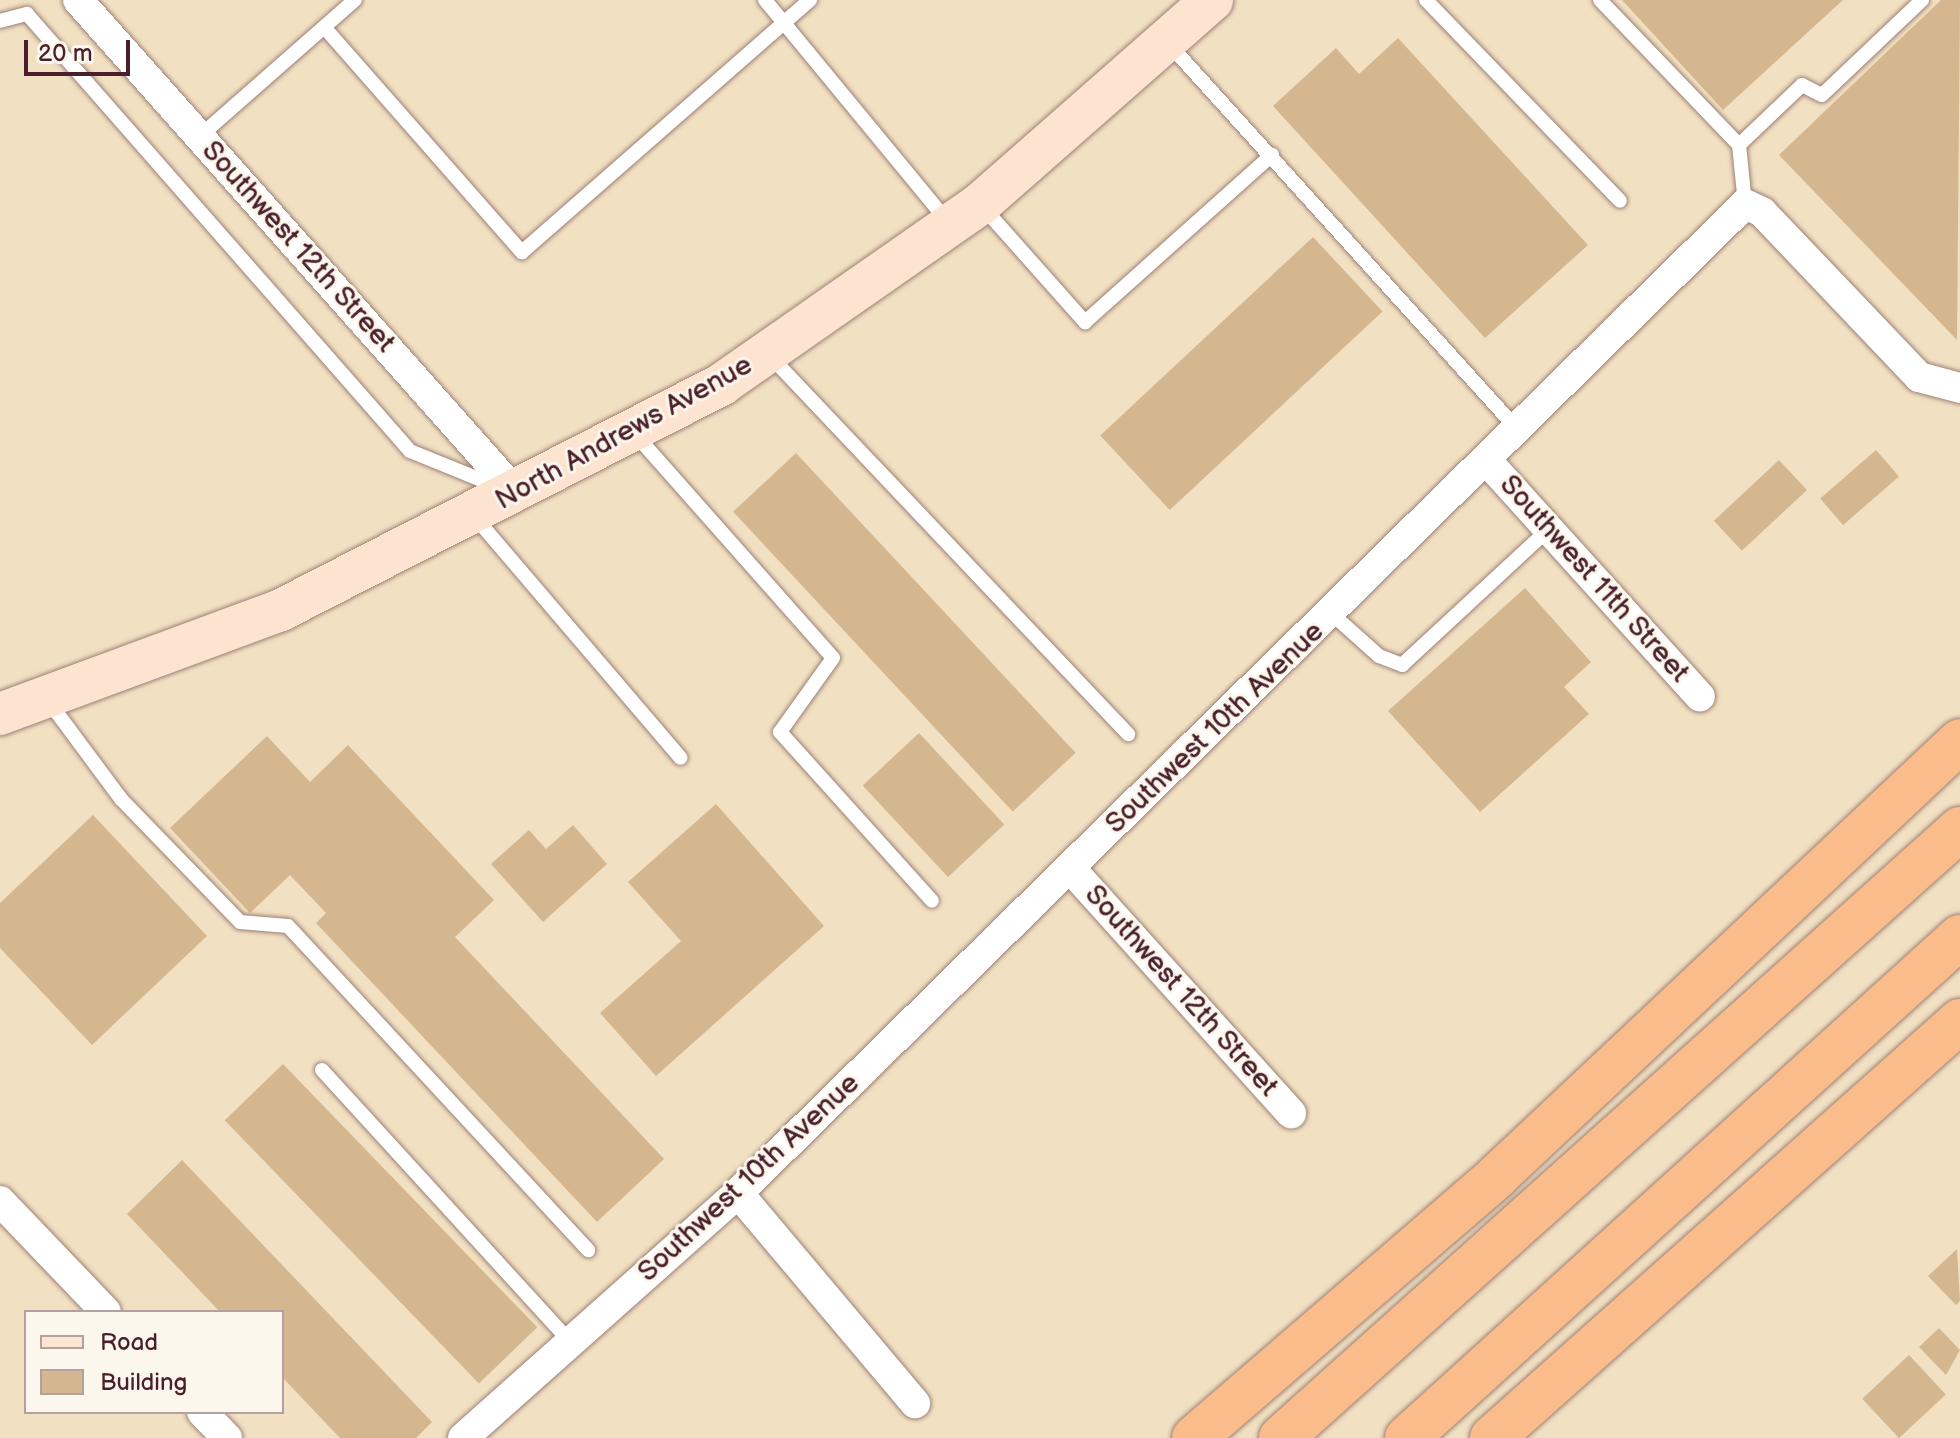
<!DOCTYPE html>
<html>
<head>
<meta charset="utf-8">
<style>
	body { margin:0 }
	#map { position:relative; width:1960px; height:1438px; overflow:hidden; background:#f1e0c2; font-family:"Balsamiq Sans",sans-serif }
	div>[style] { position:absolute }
	.building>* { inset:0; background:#d5b78f; transform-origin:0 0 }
	.roads { filter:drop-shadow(0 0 2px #9e8076) drop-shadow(0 0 2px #9e8076) }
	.lane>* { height:14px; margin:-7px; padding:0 7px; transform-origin:7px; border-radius:7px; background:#fff }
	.street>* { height:30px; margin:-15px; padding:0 15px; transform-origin:15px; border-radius:15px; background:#fff }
	.secondary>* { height:42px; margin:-21px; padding:0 21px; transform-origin:21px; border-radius:21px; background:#fde4d1 }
	.highway>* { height:44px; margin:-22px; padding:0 22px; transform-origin:22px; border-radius:22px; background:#fabc8b }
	span { translate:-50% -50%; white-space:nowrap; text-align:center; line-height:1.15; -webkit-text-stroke:6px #fbf7ec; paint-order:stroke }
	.street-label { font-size:28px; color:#4a1f2b }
	.legend { position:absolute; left:24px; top:1310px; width:260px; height:104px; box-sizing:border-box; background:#fbf7ec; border:2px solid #b4a19f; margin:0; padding:10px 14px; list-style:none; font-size:24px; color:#4a1f2b }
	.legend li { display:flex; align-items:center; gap:16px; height:40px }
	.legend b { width:40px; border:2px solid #b4a19f }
	.scale { position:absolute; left:24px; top:40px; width:106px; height:36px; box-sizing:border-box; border:4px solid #4a1f2b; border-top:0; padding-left:10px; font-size:24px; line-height:28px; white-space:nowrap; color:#4a1f2b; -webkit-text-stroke:6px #fbf7ec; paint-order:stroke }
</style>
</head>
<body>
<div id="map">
	<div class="building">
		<div style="clip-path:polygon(1622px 0,1843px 0,1723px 110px)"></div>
		<div style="clip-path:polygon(1941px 0,1960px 0,1957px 340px,1779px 155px)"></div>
		<div style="clip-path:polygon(1398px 38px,1588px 245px,1485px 338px,1273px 106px,1336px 48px,1359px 74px)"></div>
		<div style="left:1313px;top:237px;width:102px;height:291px;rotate:47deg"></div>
		<div style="left:1876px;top:450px;width:35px;height:74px;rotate:49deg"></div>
		<div style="left:796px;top:453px;width:410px;height:86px;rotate:47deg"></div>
		<div style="left:1779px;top:460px;width:41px;height:89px;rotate:47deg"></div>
		<div style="clip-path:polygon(1525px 588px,1591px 662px,1564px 687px,1589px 714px,1480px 812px,1388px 711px)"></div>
		<div style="left:919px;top:733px;width:125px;height:77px;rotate:47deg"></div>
		<div style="clip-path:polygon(267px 736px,310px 782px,348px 745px,494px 900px,455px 937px,664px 1159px,597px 1222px,316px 923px,326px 913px,290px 875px,250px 913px,170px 828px)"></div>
		<div style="clip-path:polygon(716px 804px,824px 926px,656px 1076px,600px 1013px,681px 941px,628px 882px)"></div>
		<div style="clip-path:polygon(93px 815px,207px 936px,92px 1045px,0 948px,0 903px)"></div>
		<div style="clip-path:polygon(573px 825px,607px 864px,543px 922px,491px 864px,529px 830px,546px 849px)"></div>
		<div style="left:283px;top:1064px;width:366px;height:81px;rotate:46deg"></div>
		<div style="clip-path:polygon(182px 1160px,432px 1422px,416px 1438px,340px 1438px,282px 1377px,282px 1312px,220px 1312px,127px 1214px)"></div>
		<div style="clip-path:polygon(1957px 1249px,1960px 1301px,1956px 1305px,1928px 1276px)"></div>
		<div style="clip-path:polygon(1939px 1328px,1960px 1350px,1946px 1375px,1919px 1347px)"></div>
		<div style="left:1909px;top:1355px;width:54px;height:64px;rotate:47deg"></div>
	</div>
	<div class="roads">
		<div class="lane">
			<div style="left:765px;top:0;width:288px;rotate:50.5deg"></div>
			<div style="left:1426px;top:0;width:279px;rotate:46deg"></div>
			<div style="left:1600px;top:0;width:201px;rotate:46.2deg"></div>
			<div style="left:0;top:21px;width:28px;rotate:-15deg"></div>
			<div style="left:27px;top:14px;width:581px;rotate:48.77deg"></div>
			<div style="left:410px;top:451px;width:98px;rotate:22.1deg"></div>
			<div style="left:324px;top:27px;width:300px;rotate:48.7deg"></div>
			<div style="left:522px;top:252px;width:383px;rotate:-41.2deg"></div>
			<div style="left:1168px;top:43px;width:523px;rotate:47.87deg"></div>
			<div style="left:200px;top:136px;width:206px;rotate:-41.3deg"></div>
			<div style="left:1745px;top:204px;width:59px;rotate:-95.8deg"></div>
			<div style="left:1739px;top:145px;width:87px;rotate:-43.6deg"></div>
			<div style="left:1802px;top:85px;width:22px;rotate:27deg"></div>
			<div style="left:1822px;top:95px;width:138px;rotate:-43.5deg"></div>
			<div style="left:981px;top:205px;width:157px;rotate:48.4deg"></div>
			<div style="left:1085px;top:322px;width:251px;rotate:-41.8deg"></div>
			<div style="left:770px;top:356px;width:521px;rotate:46.56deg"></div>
			<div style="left:634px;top:433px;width:300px;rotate:48.5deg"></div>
			<div style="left:833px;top:658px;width:91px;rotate:125.6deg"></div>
			<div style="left:780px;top:732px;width:227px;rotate:48deg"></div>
			<div style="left:474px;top:516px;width:318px;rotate:49.5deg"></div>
			<div style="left:1332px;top:614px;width:63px;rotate:41.8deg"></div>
			<div style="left:1379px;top:656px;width:25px;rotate:21deg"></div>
			<div style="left:1402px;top:665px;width:200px;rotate:-42.8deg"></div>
			<div style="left:49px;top:702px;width:121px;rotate:53.4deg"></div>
			<div style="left:121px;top:799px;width:171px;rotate:45.9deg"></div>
			<div style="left:240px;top:922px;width:48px;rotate:4.8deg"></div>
			<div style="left:288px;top:926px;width:442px;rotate:47.2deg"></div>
			<div style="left:322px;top:1070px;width:368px;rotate:47.6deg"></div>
		</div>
		<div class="street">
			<div style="left:78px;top:0;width:661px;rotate:48.37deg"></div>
			<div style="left:1488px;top:462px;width:316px;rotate:47.9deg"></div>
			<div style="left:1071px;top:869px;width:329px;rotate:48deg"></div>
			<div style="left:738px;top:1193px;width:275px;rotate:49.9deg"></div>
			<div style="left:0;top:1201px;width:153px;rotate:46.3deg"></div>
			<div style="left:202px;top:1412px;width:36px;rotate:46deg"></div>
			<div style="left:463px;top:1438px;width:368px;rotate:-41.7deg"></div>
			<div style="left:738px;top:1193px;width:1411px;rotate:-44.48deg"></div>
			<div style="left:1745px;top:204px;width:19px;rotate:25deg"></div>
			<div style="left:1762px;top:212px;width:228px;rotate:46.4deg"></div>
			<div style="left:1919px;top:377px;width:42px;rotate:15deg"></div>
		</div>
		<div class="secondary">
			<div style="left:0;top:714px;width:300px;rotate:-20.3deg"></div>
			<div style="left:281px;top:610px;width:496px;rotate:-27.1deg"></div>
			<div style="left:722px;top:384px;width:315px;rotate:-34.9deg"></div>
			<div style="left:980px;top:204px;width:309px;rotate:-41.3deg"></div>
		</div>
		<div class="highway">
			<div style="left:1194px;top:1438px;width:401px;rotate:-40.8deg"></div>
			<div style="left:1497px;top:1176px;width:635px;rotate:-43.21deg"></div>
			<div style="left:1281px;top:1438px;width:912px;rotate:-41.89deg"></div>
			<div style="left:1407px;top:1438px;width:746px;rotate:-42.18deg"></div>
			<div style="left:1492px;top:1438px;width:627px;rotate:-41.7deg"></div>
		</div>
	</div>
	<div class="street-label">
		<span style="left:298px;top:247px;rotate:48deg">Southwest 12th Street</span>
		<span style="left:624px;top:433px;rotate:-29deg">North Andrews Avenue</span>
		<span style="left:1594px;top:579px;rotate:48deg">Southwest 11th Street</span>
		<span style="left:1215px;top:728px;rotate:-44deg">Southwest 10th Avenue</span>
		<span style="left:1181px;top:991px;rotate:48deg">Southwest 12th Street</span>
		<span style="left:749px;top:1178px;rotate:-43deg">Southwest 10th Avenue</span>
	</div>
	<ul class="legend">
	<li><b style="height:10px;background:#fde4d1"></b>Road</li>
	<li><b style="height:22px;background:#d5b78f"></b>Building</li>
	</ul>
	<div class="scale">20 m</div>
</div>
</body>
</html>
